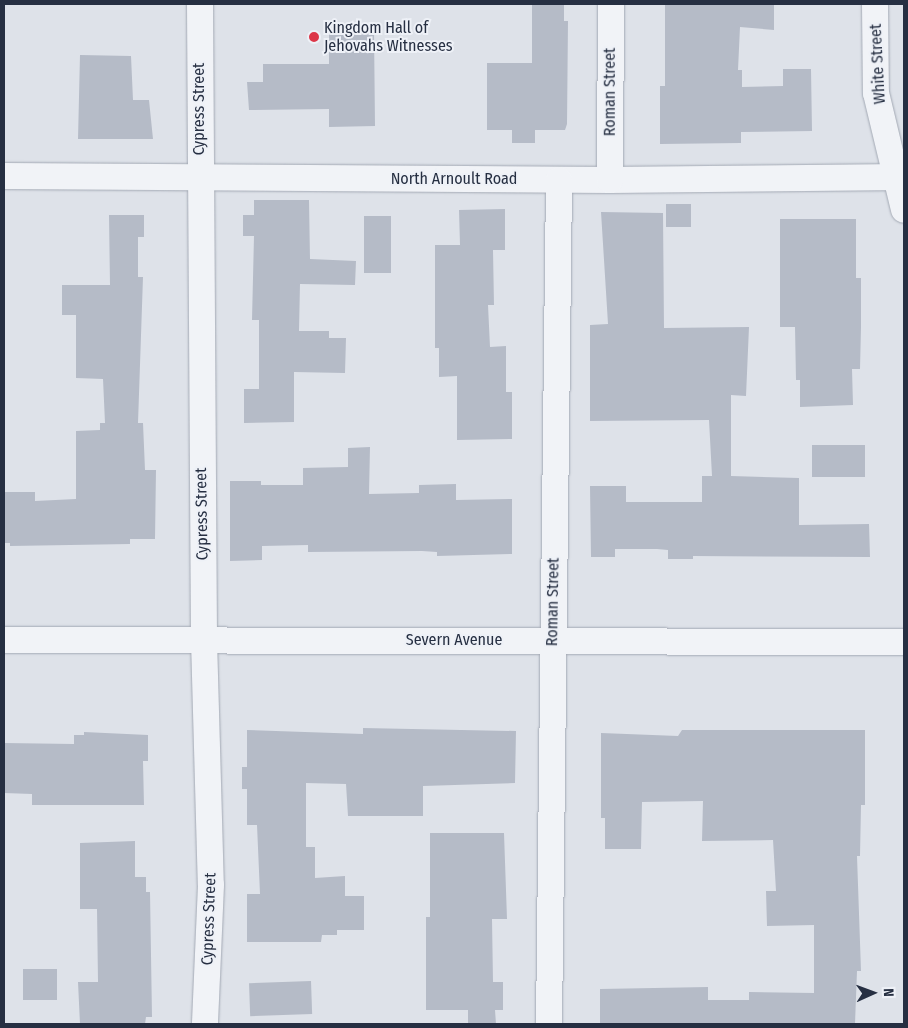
<!DOCTYPE html>
<html>
<head>
<meta charset="utf-8">
<style>
	body { margin:0 }
	#map { position:relative; width:908px; height:1028px; overflow:hidden; background:#dee2e9; font-family:"Fira Sans Condensed",sans-serif }
	div>[style] { position:absolute }
	.building>* { inset:0; background:#b5bbc7; transform-origin:0 0 }
	.roads { filter:drop-shadow(0 0 1px #a3a9b4) drop-shadow(0 0 1px #a3a9b4) }
	.minor>* { height:26px; margin:-13px; padding:0 13px; transform-origin:13px; border-radius:13px; background:#f1f3f7 }
	.dots>* { width:14px; height:14px; translate:-50% -50%; box-sizing:border-box; border:2px solid #eef1f7; border-radius:50% }
	span { translate:-50% -50%; white-space:nowrap; text-align:center; line-height:1.15; -webkit-text-stroke:4px #eef1f7; paint-order:stroke }
	.poi-label { font-size:16px; color:#262f42 }
	.left { translate:0 -50%; text-align:left }
	.street-label { font-size:16px; color:#262f42 }
	.frame { position:absolute; inset:0; border:5px solid #262f42; pointer-events:none }
	.north { position:absolute; left:848px; top:968px; width:50px; height:50px; -webkit-text-stroke:4px #eef1f7; paint-order:stroke; rotate:88deg; font-size:14px; font-weight:700; line-height:20px; text-align:center; color:#262f42 }
	.north::after { content:''; display:block; margin:auto; width:18px; height:22px; background:#262f42; clip-path:polygon(50% 0,100% 100%,50% 72%,0 100%) }
</style>
</head>
<body>
<div id="map">
	<div class="building">
		<div style="clip-path:polygon(532px 4px,564px 4px,564px 21px,568px 21px,567px 124px,565px 130px,535px 130px,535px 143px,512px 143px,512px 130px,487px 130px,487px 63px,532px 63px)"></div>
		<div style="clip-path:polygon(665px 4px,774px 4px,774px 30px,740px 27px,738px 70px,742px 70px,742px 87px,783px 86px,783px 69px,811px 69px,812px 131px,741px 132px,741px 143px,660px 144px,660px 86px,665px 86px)"></div>
		<div style="clip-path:polygon(329px 31px,374px 31px,375px 126px,329px 127px,329px 109px,249px 110px,247px 82px,263px 82px,263px 64px,329px 64px)"></div>
		<div style="clip-path:polygon(80px 55px,131px 56px,133px 100px,149px 100px,153px 139px,78px 139px)"></div>
		<div style="clip-path:polygon(254px 200px,309px 200px,310px 259px,356px 261px,355px 285px,300px 284px,299px 331px,329px 331px,329px 338px,346px 338px,345px 373px,294px 372px,294px 422px,244px 423px,244px 389px,259px 389px,259px 320px,252px 320px,254px 236px,243px 236px,243px 215px,254px 215px)"></div>
		<div style="left:666px;top:204px;width:25px;height:23px"></div>
		<div style="clip-path:polygon(505px 209px,505px 250px,493px 250px,494px 305px,488px 305px,490px 347px,506px 346px,506px 392px,512px 392px,512px 439px,457px 440px,457px 376px,439px 377px,439px 348px,435px 348px,435px 245px,460px 245px,459px 210px)"></div>
		<div style="clip-path:polygon(601px 212px,663px 213px,664px 328px,749px 327px,746px 396px,731px 395px,731px 476px,799px 478px,799px 525px,869px 524px,870px 557px,693px 556px,693px 559px,668px 559px,668px 550px,657px 549px,615px 549px,615px 557px,591px 557px,590px 486px,626px 486px,626px 502px,702px 502px,702px 476px,712px 476px,709px 420px,590px 421px,590px 325px,608px 324px)"></div>
		<div style="clip-path:polygon(109px 215px,144px 215px,144px 237px,138px 237px,138px 277px,143px 277px,138px 423px,143px 423px,145px 470px,156px 470px,155px 539px,130px 539px,130px 544px,10px 546px,10px 543px,4px 543px,4px 492px,35px 492px,35px 501px,76px 499px,76px 431px,100px 430px,100px 423px,105px 423px,103px 379px,76px 378px,76px 315px,62px 315px,62px 285px,110px 285px)"></div>
		<div style="left:364px;top:216px;width:27px;height:57px"></div>
		<div style="clip-path:polygon(780px 219px,856px 219px,856px 278px,861px 278px,861px 327px,860px 369px,852px 369px,853px 405px,800px 407px,800px 380px,796px 380px,795px 327px,780px 327px)"></div>
		<div style="left:812px;top:445px;width:53px;height:32px"></div>
		<div style="clip-path:polygon(370px 447px,369px 494px,419px 493px,419px 485px,456px 484px,456px 500px,512px 499px,512px 554px,437px 556px,437px 552px,422px 551px,308px 552px,308px 545px,262px 546px,262px 560px,230px 561px,230px 481px,261px 481px,261px 485px,303px 485px,303px 468px,348px 467px,348px 448px)"></div>
		<div style="clip-path:polygon(363px 728px,516px 731px,515px 783px,423px 786px,423px 816px,348px 816px,346px 784px,306px 783px,306px 847px,315px 847px,315px 878px,345px 876px,345px 896px,364px 896px,364px 930px,337px 930px,337px 935px,322px 935px,321px 942px,247px 942px,247px 894px,260px 894px,257px 825px,247px 825px,247px 789px,242px 789px,242px 767px,247px 767px,247px 730px,363px 734px)"></div>
		<div style="clip-path:polygon(682px 730px,865px 730px,865px 805px,861px 805px,860px 856px,857px 856px,861px 971px,857px 971px,855px 1024px,600px 1024px,600px 989px,708px 987px,708px 1000px,749px 1000px,749px 992px,814px 993px,814px 925px,767px 926px,766px 891px,776px 891px,773px 840px,702px 841px,703px 801px,642px 802px,641px 849px,605px 849px,605px 818px,601px 818px,601px 733px,678px 736px)"></div>
		<div style="clip-path:polygon(84px 732px,148px 735px,148px 761px,143px 761px,144px 805px,32px 805px,32px 794px,4px 793px,4px 743px,74px 744px,74px 735px,84px 735px)"></div>
		<div style="clip-path:polygon(430px 833px,504px 833px,507px 919px,492px 919px,493px 982px,503px 982px,503px 1010px,495px 1010px,496px 1024px,468px 1024px,468px 1010px,426px 1010px,426px 917px,430px 917px)"></div>
		<div style="clip-path:polygon(135px 841px,135px 877px,146px 877px,146px 892px,150px 892px,152px 1017px,146px 1017px,145px 1024px,80px 1024px,78px 982px,98px 982px,97px 909px,80px 909px,80px 843px)"></div>
		<div style="left:23px;top:969px;width:34px;height:31px"></div>
		<div style="left:311px;top:981px;width:33px;height:62px;rotate:88deg"></div>
	</div>
	<div class="roads">
		<div class="minor">
			<div style="left:200px;top:4px;width:636px;rotate:89.64deg"></div>
			<div style="left:204px;top:640px;width:245px;rotate:88.4deg"></div>
			<div style="left:211px;top:885px;width:139px;rotate:92.5deg"></div>
			<div style="left:875px;top:4px;width:89px;rotate:89.4deg"></div>
			<div style="left:876px;top:93px;width:120px;rotate:76.5deg"></div>
			<div style="left:4px;top:176px;width:606px;rotate:0.38deg"></div>
			<div style="left:610px;top:180px;width:294px;rotate:-0.6deg"></div>
			<div style="left:610px;top:180px;width:176px;rotate:-89.7deg"></div>
			<div style="left:4px;top:640px;width:900px;rotate:0.13deg"></div>
			<div style="left:549px;top:1024px;width:844px;rotate:-89.32deg"></div>
		</div>
	</div>
	<div class="dots">
		<div style="left:314px;top:37px;background:#dc3648"></div>
	</div>
	<div class="poi-label">
		<span class="left" style="left:324px;top:37px">Kingdom Hall of<br>Jehovahs Witnesses</span>
	</div>
	<div class="street-label">
		<span style="left:878px;top:64px;rotate:-93deg">White Street</span>
		<span style="left:610px;top:92px;rotate:-90deg">Roman Street</span>
		<span style="left:199px;top:109px;rotate:-90deg">Cypress Street</span>
		<span style="left:454px;top:179px">North Arnoult Road</span>
		<span style="left:202px;top:514px;rotate:-91deg">Cypress Street</span>
		<span style="left:553px;top:602px;rotate:-89deg">Roman Street</span>
		<span style="left:454px;top:640px">Severn Avenue</span>
		<span style="left:209px;top:919px;rotate:-88deg">Cypress Street</span>
	</div>
	<div class="frame"></div>
	<div class="north">N</div>
</div>
</body>
</html>
